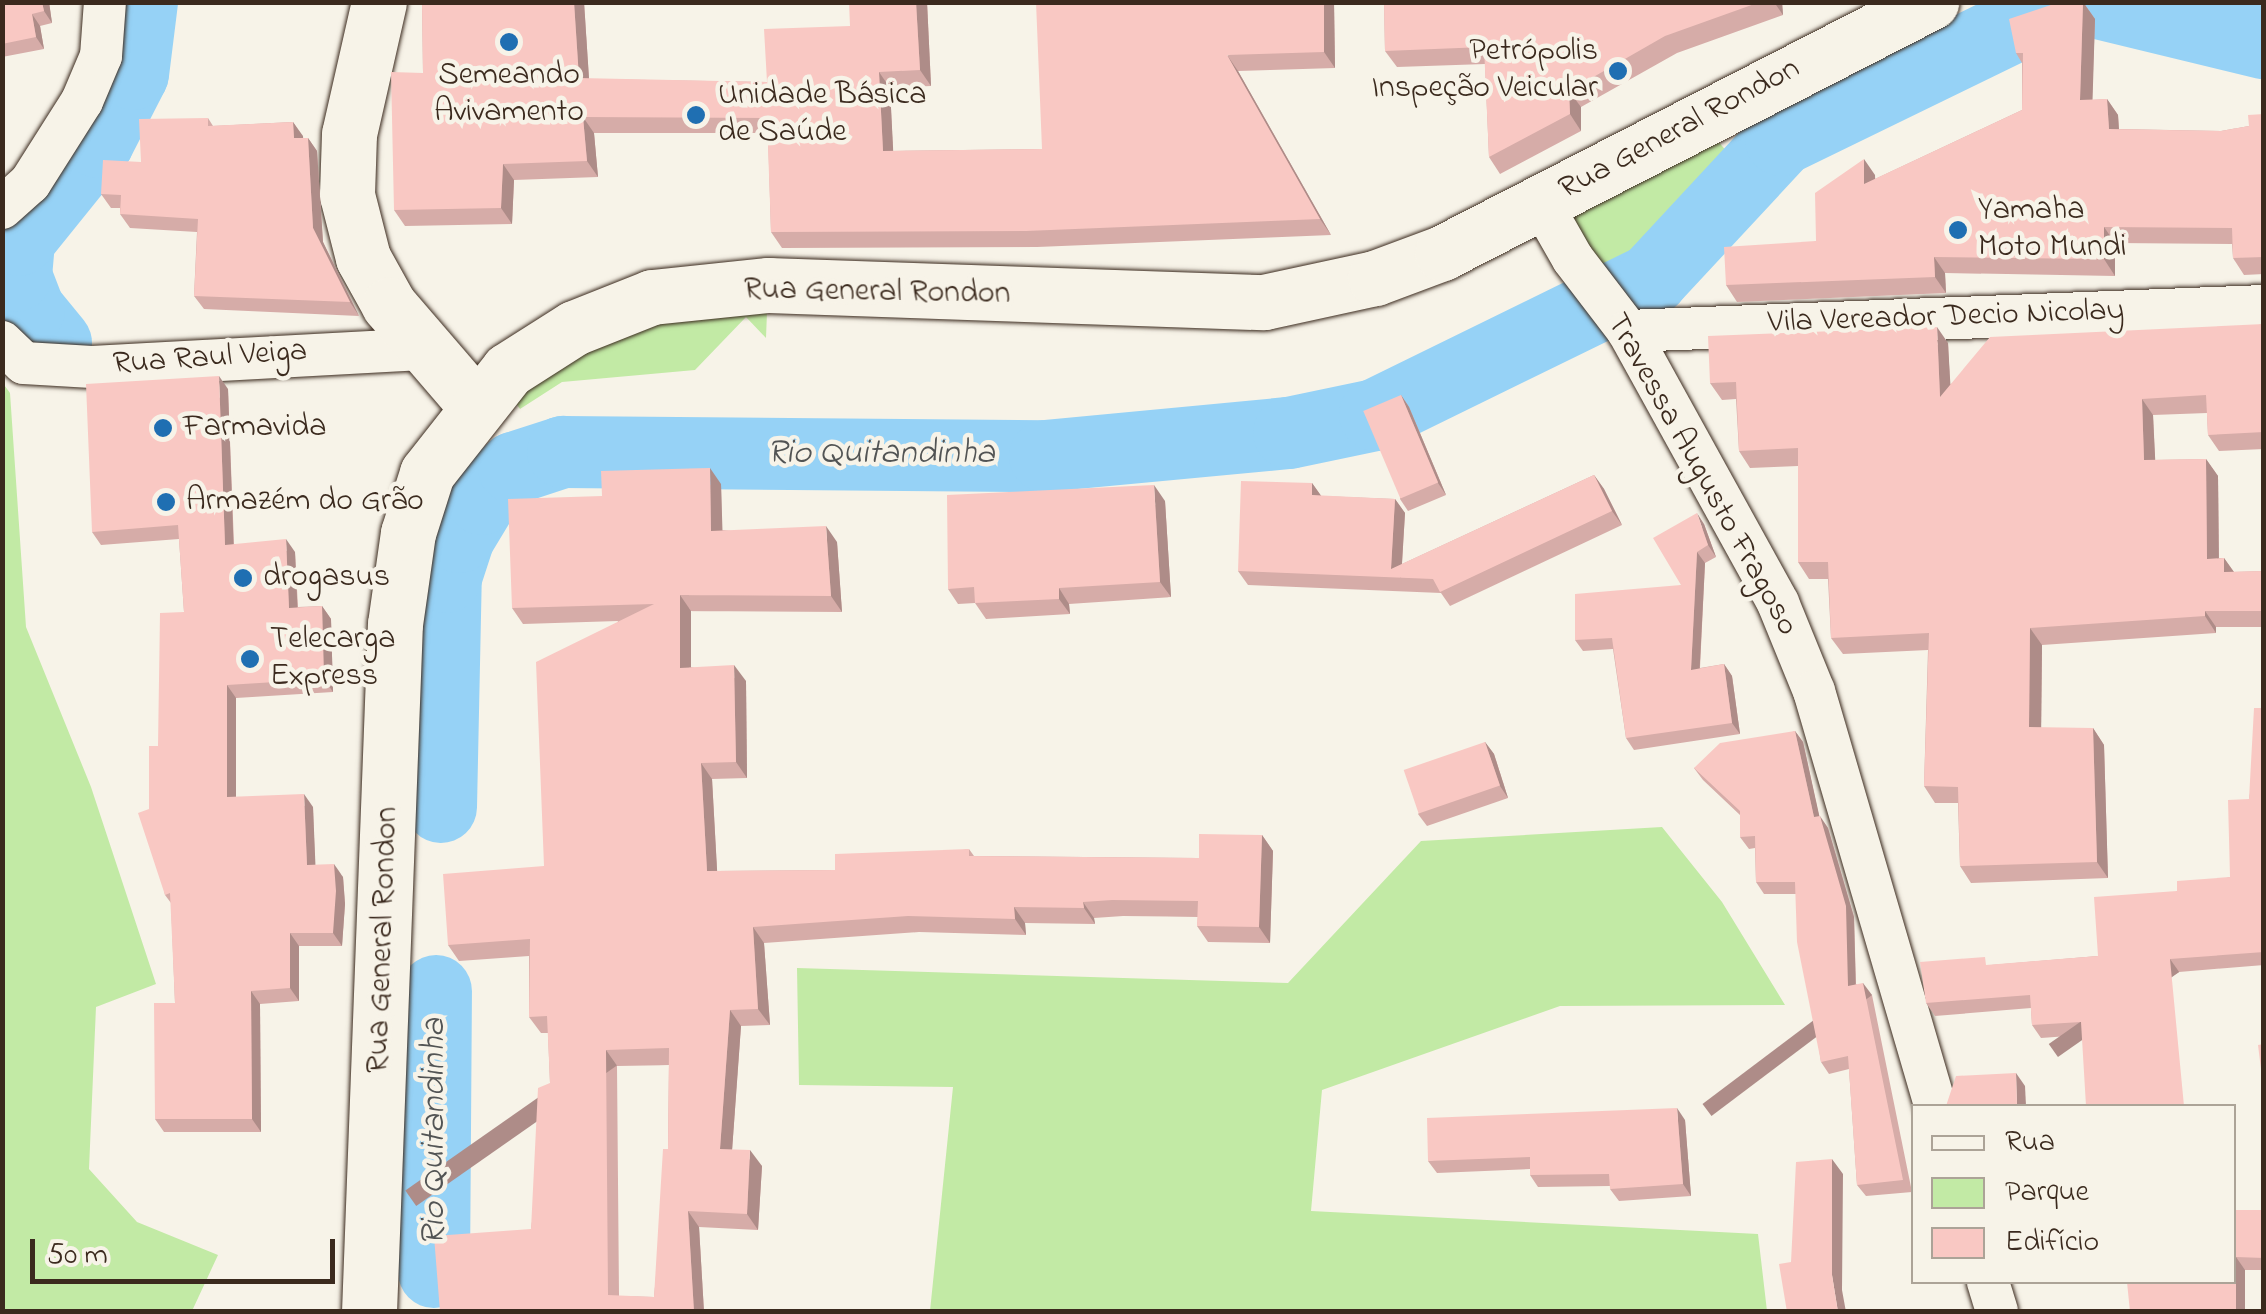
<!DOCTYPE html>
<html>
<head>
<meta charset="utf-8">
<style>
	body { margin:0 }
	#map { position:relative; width:2266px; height:1314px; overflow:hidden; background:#f7f3e8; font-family:"Indie Flower",sans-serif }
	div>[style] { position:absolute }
	.green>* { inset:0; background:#c2eaa5 }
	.river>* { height:72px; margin:-36px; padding:0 36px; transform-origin:36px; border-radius:36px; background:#96d2f6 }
	.roads { filter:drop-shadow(0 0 2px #3b2a1e) drop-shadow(0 0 2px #3b2a1e) }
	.street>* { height:42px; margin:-21px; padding:0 21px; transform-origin:21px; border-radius:21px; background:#f7f3e8 }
	.secondary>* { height:55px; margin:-27.5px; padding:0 27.5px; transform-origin:27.5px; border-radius:27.5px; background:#f7f3e8 }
	.wall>* { inset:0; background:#d6aca8 }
	.shaded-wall>* { inset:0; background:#ae8c88; transform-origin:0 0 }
	.building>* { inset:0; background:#f9c8c3; transform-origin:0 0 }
	.dots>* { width:28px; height:28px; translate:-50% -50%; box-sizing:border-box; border:5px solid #f7f3e8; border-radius:50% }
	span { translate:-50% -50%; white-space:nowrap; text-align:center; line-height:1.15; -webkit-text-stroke:9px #f7f3e8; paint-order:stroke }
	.poi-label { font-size:32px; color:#3b2a1e }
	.right { translate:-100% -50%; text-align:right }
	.left { translate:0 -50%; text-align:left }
	.street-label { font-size:32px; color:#3b2a1e }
	.water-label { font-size:35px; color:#525454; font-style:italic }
	.frame { position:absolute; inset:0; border:5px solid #3b2a1e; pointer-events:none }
	.legend { position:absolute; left:1911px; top:1104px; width:325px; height:180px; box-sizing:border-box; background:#f7f3e8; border:2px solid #aca397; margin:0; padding:12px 18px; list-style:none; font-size:30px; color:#3b2a1e }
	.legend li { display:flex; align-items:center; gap:20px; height:50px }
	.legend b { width:50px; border:2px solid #aca397 }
	.scale { position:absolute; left:30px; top:1239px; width:305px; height:45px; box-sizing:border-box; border:5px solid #3b2a1e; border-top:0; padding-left:12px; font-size:30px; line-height:35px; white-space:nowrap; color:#3b2a1e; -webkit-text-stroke:8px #f7f3e8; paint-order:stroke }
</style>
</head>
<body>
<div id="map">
	<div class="green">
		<div style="clip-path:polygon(1711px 133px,1728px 153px,1645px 249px,1607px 272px,1564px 211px)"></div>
		<div style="clip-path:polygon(767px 312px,766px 338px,746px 317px,695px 370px,562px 382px,520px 409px,513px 399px,556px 363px,659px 314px)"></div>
		<div style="clip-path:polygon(2px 382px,10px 393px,26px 627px,91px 787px,156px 984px,96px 1007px,89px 1169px,137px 1222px,218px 1255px,192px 1311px,3px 1311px)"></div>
		<div style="clip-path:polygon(1662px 827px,1722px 902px,1785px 1005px,1560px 1006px,1322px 1090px,1311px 1211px,1758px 1234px,1767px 1311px,930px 1311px,953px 1087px,799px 1085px,797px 968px,1288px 983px,1421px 841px)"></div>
	</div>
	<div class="river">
		<div style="left:2094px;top:2px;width:175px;rotate:13.6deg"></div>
		<div style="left:56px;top:343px;width:43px;rotate:-129.3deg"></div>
		<div style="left:29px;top:310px;width:36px;rotate:-111deg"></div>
		<div style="left:16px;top:276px;width:36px;rotate:-85deg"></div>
		<div style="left:19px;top:240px;width:126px;rotate:-51.1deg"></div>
		<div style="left:98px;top:142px;width:76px;rotate:-62.8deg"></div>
		<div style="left:133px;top:74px;width:73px;rotate:-82.9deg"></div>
		<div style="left:441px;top:807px;width:230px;rotate:-88.8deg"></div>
		<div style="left:446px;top:577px;width:42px;rotate:-72deg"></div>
		<div style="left:459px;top:537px;width:44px;rotate:-58.8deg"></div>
		<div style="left:482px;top:499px;width:45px;rotate:-44.1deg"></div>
		<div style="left:514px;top:468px;width:52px;rotate:-18.1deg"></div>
		<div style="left:563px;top:452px;width:482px;rotate:0.5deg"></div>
		<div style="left:1045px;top:456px;width:245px;rotate:-5.4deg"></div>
		<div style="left:1289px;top:433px;width:88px;rotate:-11.8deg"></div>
		<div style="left:1375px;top:415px;width:309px;rotate:-26.1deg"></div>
		<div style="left:1652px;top:279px;width:190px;rotate:-47.1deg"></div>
		<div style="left:1781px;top:140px;width:315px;rotate:-26deg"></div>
		<div style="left:434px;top:1272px;width:281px;rotate:-89.6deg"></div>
	</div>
	<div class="roads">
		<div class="street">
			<div style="left:1541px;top:203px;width:64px;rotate:60.3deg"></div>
			<div style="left:1573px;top:259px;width:91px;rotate:52.6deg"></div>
			<div style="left:1628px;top:331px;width:311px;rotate:61.1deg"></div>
			<div style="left:1778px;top:603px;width:95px;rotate:67.8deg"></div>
			<div style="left:1814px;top:691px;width:432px;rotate:73.7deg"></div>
			<div style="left:2px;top:208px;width:38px;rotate:-42deg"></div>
			<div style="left:30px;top:183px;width:97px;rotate:-57.6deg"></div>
			<div style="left:82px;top:101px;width:49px;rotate:-67.1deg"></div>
			<div style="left:101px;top:56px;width:54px;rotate:-85.8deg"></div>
			<div style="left:1628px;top:331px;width:636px;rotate:-2.25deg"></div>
			<div style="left:2px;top:342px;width:30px;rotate:44deg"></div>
			<div style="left:24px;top:363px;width:68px;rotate:3.4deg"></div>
			<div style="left:92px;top:367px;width:335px;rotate:-3.1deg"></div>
			<div style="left:1988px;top:1282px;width:31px;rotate:73deg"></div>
		</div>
		<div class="secondary">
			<div style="left:379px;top:2px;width:135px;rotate:102.8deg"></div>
			<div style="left:349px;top:134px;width:61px;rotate:91.9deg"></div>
			<div style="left:347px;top:195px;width:65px;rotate:75.7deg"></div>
			<div style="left:363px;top:258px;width:54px;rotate:61deg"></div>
			<div style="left:389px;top:305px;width:133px;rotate:49.3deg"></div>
			<div style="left:369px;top:1312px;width:688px;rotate:-87.84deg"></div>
			<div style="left:395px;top:624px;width:92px;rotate:-81.9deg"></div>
			<div style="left:408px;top:533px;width:63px;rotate:-72.4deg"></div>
			<div style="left:427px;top:473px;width:131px;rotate:-51.8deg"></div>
			<div style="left:508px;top:370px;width:78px;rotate:-32.5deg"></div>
			<div style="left:574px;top:328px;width:84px;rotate:-21.7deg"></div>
			<div style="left:652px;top:297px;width:117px;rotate:-5.9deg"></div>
			<div style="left:768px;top:285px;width:496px;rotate:2deg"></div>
			<div style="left:1264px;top:302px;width:114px;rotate:-12.2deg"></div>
			<div style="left:1375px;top:278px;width:72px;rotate:-20.5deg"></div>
			<div style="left:1442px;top:253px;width:550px;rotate:-27.17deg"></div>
		</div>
	</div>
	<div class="wall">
		<div style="clip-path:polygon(2px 2px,49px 2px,52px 23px,40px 26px,44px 49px,2px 57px)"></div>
		<div style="clip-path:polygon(422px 2px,584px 2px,589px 79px,767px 82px,850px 26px,927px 2px,931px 86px,890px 88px,893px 151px,1042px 149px,1334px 2px,1335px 68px,1238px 71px,1331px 235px,1037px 247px,782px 248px,771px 232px,768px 133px,594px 133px,598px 177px,514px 180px,512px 224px,405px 226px,394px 210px,423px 73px)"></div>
		<div style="clip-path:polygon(1384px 2px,1782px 2px,1783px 15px,1677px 53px,1581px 107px,1581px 131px,1500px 174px,1489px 157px,1485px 64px,1397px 67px,1385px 51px)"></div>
		<div style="clip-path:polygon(2083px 2px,2095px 19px,2092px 100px,2107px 99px,2118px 115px,2119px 129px,2221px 131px,2249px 126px,2264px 114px,2264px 274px,2244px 275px,2233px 258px,2232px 244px,2115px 243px,2115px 276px,1945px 273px,1946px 293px,1737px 302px,1726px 285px,1816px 241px,1875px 175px,1875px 179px,2022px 110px,2022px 63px,2016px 53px)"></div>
		<div style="clip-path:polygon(208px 118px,213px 126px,293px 122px,303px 138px,308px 138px,317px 151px,323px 242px,359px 316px,204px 309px,194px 296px,197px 232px,130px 228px,120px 214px,120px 208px,111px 208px,101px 194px,141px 162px)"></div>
		<div style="clip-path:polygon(2264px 324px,2264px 449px,2219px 451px,2208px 435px,2207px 413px,2153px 415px,2155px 460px,2206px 459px,2218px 476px,2219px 558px,2224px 558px,2234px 572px,2264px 571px,2264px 627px,2216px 627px,2216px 633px,2042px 645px,2041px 728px,2093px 728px,2104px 745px,2108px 878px,1971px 883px,1960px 866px,1958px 803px,1935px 803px,1924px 786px,1928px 650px,1843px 654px,1831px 638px,1828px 579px,1809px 579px,1798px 562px,1798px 466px,1750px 468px,1739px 451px,1736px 399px,1722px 400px,1710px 383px,1948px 343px,1950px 384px)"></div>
		<div style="clip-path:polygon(228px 389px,234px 544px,295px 552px,298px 607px,322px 606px,331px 619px,333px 692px,236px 698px,236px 797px,313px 807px,315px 865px,343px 877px,345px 904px,342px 946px,299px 946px,299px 1001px,260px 1004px,261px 1132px,164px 1132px,155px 1119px,175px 1003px,171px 903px,165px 895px,149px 809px,158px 746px,184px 612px,179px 539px,101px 545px,92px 532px)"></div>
		<div style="clip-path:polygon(1401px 395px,1409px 407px,1446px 495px,1408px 511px,1400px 499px)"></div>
		<div style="clip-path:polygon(1594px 475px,1604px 489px,1622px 525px,1450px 606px,1441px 593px,1248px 585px,1238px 571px,1312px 483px,1321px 496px,1395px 499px,1405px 513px,1402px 564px)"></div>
		<div style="clip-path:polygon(evenodd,721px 484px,722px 530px,837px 542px,842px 612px,691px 611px,691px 667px,746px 681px,747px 778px,712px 779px,717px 871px,835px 870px,969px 849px,974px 856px,1199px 858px,1262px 835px,1273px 851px,1270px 943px,1208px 942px,1197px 926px,1198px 917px,1123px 916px,1094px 918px,1095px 924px,1025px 923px,1026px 935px,919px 932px,764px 943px,770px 1025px,741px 1026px,732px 1150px,762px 1166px,758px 1230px,699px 1227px,704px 1312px,440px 1312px,531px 1229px,550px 1083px,548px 1033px,541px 1033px,529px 1017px,529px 956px,459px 961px,448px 945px,544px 866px,618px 621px,523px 624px,512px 608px,602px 496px,721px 484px,669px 1065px,668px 1149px,654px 1297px,619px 1296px,617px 1066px,669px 1065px)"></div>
		<div style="clip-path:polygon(1165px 501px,1171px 597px,1069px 604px,1070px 614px,986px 619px,975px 603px,958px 604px,948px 589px)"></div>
		<div style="clip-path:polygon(1704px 524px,1716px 557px,1705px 563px,1700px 668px,1724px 664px,1732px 676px,1740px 734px,1634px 750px,1626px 738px,1613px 649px,1583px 651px,1575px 640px,1681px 585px)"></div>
		<div style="clip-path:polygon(2264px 708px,2264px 965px,2179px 972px,2082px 1035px,2041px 1038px,2032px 1025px,2031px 1008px,1935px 1016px,1926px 1003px,1991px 965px,2098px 956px,2177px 891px,2230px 877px,2249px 799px)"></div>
		<div style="clip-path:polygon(1795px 731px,1803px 742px,1819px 816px,1828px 828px,1854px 917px,1856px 984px,1872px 995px,1912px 1192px,1866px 1196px,1857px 1185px,1849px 1069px,1829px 1074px,1821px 1062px,1796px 894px,1764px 894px,1756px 882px,1755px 848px,1749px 849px,1740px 837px,1740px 815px,1703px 780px,1694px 768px)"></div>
		<div style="clip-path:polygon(1485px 742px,1494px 754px,1508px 798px,1427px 826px,1418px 814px)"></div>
		<div style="clip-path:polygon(1685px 1120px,1691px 1196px,1619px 1201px,1610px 1189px,1610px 1186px,1538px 1187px,1530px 1175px,1530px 1169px,1437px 1173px,1428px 1161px)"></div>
		<div style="clip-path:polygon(2264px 1210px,2264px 1270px,2245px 1270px,2245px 1312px,2130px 1312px,2234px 1211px)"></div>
	</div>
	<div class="shaded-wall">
		<div style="clip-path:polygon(42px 2px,49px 2px,52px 23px,44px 11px)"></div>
		<div style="clip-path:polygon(574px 2px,584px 2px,590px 94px,579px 78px)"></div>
		<div style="clip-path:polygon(916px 2px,927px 2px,931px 86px,920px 70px)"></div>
		<div style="clip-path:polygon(1324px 2px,1334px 2px,1335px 68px,1324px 52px)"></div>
		<div style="clip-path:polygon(1774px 2px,1782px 2px,1783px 15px)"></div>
		<div style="clip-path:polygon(2083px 2px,2095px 19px,2092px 117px,2080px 100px)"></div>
		<div style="clip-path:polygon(32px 14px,40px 26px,44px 49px,36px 37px)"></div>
		<div style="clip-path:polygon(1227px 55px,1238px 71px,1331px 235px,1320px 219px)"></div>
		<div style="clip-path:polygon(879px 72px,890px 88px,894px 167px,883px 151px)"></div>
		<div style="clip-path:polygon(1569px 91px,1581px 107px,1581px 131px,1570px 114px)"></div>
		<div style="clip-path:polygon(2107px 99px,2118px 115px,2120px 146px,2109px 129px)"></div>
		<div style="clip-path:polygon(583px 117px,594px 133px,598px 177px,587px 161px)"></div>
		<div style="clip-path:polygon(293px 122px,303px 136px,304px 152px,294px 138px)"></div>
		<div style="clip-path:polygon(308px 138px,317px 151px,323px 242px,359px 316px,350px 302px,313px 228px)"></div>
		<div style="clip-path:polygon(1864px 159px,1875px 175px,1876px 200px,1864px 184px)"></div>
		<div style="clip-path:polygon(503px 164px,514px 180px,512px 224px,501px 208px)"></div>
		<div style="clip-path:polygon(2104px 227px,2115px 243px,2115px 276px,2104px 259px)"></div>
		<div style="clip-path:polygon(1934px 257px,1945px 273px,1946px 293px,1935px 277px)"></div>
		<div style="clip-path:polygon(1937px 327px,1948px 343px,1952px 413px,1940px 397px)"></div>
		<div style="clip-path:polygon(219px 376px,228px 389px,234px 558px,225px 545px)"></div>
		<div style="clip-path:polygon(1401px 395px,1409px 407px,1446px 495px,1438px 483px)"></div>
		<div style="clip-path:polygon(2142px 399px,2153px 415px,2156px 476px,2144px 460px)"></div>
		<div style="clip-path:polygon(2206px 459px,2218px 476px,2219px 575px,2207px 559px)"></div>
		<div style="clip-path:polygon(710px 468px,721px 484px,723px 547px,711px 531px)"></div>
		<div style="clip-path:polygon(1594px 475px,1604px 489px,1622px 525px,1612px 511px)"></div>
		<div style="clip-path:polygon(1312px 483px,1322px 497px,1312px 495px)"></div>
		<div style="clip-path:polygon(1154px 485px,1165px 501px,1171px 597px,1160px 582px)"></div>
		<div style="clip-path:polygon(1395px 499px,1405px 513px,1401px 578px,1391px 569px)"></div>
		<div style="clip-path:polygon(1697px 513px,1704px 524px,1716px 557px,1708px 545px)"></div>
		<div style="clip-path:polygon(826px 526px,837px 542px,842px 612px,831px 596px)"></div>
		<div style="clip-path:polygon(286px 539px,295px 552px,298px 620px,289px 608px)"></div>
		<div style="clip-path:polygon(1697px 552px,1705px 563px,1699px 681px,1691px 670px)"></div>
		<div style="clip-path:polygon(2224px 558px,2236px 575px,2224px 572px)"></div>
		<div style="clip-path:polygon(1059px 588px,1069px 604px,1070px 614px,1059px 599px)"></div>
		<div style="clip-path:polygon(680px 595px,691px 611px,691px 684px,680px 668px)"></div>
		<div style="clip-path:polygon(322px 606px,331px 619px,333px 692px,324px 679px)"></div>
		<div style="clip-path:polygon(2205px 611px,2216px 627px,2216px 633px,2205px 616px)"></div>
		<div style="clip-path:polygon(2030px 628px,2042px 645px,2041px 744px,2029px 727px)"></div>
		<div style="clip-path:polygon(1724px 664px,1732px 676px,1740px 734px,1732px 723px)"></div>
		<div style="clip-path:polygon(734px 665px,746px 681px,747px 778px,736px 762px)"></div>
		<div style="clip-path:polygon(227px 685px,236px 698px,236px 810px,227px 797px)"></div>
		<div style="clip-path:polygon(2093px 728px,2104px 745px,2108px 878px,2097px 862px)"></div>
		<div style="clip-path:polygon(1795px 731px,1803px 742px,1822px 828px,1814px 817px)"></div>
		<div style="clip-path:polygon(1485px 742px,1494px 754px,1508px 798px,1500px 786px)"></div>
		<div style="clip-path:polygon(701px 763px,712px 779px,718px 887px,707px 871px)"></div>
		<div style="clip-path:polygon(304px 794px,313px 807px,316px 878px,307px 865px)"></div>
		<div style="clip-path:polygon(1820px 816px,1828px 828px,1854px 917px,1856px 998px,1848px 986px)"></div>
		<div style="clip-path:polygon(1262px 835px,1273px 851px,1270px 943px,1259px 927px)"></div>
		<div style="clip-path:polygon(334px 864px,343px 877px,345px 904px,342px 946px,333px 933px)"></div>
		<div style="clip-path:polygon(1083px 902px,1094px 918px,1095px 924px,1084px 908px)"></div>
		<div style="clip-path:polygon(1014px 907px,1025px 923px,1026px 935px,1015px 919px)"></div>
		<div style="clip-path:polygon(753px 927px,764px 943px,770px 1025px,758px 1009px)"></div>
		<div style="clip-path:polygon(290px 933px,299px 946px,299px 1001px,290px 988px)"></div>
		<div style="left:2170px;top:959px;width:16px;height:148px;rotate:55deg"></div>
		<div style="left:1863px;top:983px;width:15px;height:201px;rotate:53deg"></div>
		<div style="clip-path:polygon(251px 991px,260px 1004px,261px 1132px,252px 1119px)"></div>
		<div style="clip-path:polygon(730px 1010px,741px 1026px,731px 1165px,720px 1149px)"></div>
		<div style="left:606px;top:1050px;width:19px;height:245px;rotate:55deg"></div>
		<div style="clip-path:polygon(2016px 1073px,2025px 1086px,2026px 1106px,2017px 1106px)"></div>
		<div style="clip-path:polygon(1677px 1108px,1685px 1120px,1691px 1196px,1683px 1184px)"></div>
		<div style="clip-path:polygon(750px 1150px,762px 1166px,758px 1230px,747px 1214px)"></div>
		<div style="clip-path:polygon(1832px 1159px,1843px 1174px,1842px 1290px,1846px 1312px,1838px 1312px,1832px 1275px)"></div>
		<div style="clip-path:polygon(688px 1211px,699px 1227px,704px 1312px,694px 1312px)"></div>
		<div style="clip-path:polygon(2236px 1257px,2245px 1270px,2245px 1312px,2236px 1312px)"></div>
	</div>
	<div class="building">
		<div style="clip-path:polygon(2px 2px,42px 2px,44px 11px,32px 14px,36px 37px,2px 44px)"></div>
		<div style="clip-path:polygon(422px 2px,574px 2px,579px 78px,767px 82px,764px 29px,850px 26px,849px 2px,916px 2px,920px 70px,879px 72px,883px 151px,1042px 149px,1036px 2px,1324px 2px,1324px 52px,1227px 55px,1320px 219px,1026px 231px,771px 232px,767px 118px,583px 117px,587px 161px,503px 164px,501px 208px,394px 210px,391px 72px,423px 73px)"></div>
		<div style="clip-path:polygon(1384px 2px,1760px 2px,1665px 36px,1569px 91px,1570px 114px,1489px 157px,1484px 47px,1385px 51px)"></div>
		<div style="clip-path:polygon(2060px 2px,2083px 2px,2080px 100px,2107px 99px,2109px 129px,2221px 131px,2249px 126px,2248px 115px,2264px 114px,2264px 257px,2233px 258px,2232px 228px,2104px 227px,2104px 259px,1934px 257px,1935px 277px,1726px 285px,1724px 247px,1816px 241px,1815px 193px,1864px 159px,1864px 184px,2022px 110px,2023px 53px,2016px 53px,2009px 19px)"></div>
		<div style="clip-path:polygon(208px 118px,208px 126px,293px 122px,294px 138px,308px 138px,313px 228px,350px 302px,194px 296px,198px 219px,120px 214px,121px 195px,101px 194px,103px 160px,141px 162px,139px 119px)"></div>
		<div style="clip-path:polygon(2264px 324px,2264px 432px,2208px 435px,2206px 395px,2142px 399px,2144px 460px,2206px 459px,2207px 559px,2224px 558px,2224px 572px,2264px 571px,2264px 611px,2205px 611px,2205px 616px,2030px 628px,2029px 727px,2093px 728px,2097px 862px,1960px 866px,1958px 787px,1924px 786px,1929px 633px,1831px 638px,1828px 562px,1798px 562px,1798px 448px,1739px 451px,1736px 382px,1710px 383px,1708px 336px,1937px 327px,1940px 397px,1990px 337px)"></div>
		<div style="clip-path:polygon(219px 376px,225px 545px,286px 539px,289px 608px,322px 606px,324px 679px,227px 685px,227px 797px,304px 794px,307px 865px,334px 864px,336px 891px,333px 933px,290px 933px,290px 988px,251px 991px,252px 1119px,155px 1119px,154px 1003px,175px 1003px,170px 893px,165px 895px,138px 813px,149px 809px,149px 746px,158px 746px,160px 613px,184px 612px,178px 525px,92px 532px,86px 384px)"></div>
		<div style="left:1401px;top:395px;width:95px;height:41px;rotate:67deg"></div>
		<div style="clip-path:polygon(evenodd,710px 468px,711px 531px,826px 526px,831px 596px,680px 595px,680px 668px,734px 665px,736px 762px,701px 763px,707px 871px,835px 870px,835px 854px,969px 849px,969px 856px,1199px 858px,1199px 834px,1262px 835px,1259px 927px,1197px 926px,1198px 901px,1112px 900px,1083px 902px,1084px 908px,1014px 907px,1015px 919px,908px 916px,753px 927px,758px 1009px,730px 1010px,720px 1149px,750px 1150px,747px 1214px,688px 1211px,694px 1312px,440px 1312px,434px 1236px,531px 1229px,538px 1088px,550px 1083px,547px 1016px,529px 1017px,530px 939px,448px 945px,443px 874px,544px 866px,536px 662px,654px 604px,512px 608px,508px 499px,602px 496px,601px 471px,710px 468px,669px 1048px,668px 1149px,663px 1149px,654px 1297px,608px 1295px,606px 1050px,669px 1048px)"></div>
		<div style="clip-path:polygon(1594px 475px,1612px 511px,1440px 592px,1433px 579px,1238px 571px,1241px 481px,1312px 483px,1312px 495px,1395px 499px,1391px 569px)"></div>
		<div style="clip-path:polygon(1154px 485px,1160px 582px,1059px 588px,1059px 599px,975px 603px,974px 587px,948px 589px,947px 495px)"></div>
		<div style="clip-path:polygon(1697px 513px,1708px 545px,1697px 552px,1691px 670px,1724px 664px,1732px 723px,1626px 738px,1612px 638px,1575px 640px,1575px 594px,1681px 585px,1653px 538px)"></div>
		<div style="clip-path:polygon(2254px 708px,2264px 708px,2264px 952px,2170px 959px,2184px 1106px,2086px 1106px,2081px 1022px,2032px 1025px,2030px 995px,1926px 1003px,1920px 962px,1985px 957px,1986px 965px,2098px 956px,2094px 897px,2177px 891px,2177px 881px,2230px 877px,2228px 800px,2249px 799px)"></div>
		<div style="clip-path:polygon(1795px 731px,1814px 817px,1820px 816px,1846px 906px,1848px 986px,1863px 983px,1903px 1180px,1857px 1185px,1848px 1056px,1821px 1062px,1797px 942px,1795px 882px,1756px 882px,1755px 836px,1740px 837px,1740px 811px,1694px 768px,1720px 743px)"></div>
		<div style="left:1485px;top:742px;width:46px;height:86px;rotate:71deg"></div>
		<div style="clip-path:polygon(2264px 1044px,2264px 1093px,2258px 1045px)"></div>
		<div style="clip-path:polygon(2016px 1073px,2017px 1106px,1946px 1106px,1956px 1076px)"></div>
		<div style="clip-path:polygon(1677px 1108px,1683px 1184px,1610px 1189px,1609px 1174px,1530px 1175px,1530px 1157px,1428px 1161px,1427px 1118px)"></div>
		<div style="clip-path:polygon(1832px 1159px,1832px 1275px,1838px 1312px,1787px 1312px,1779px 1264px,1791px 1262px,1796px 1162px)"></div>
		<div style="clip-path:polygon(2234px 1210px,2264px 1210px,2264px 1258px,2236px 1257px,2236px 1312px,2130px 1312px,2127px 1282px,2234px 1282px)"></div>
	</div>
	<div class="dots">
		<div style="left:509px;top:42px;background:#1f6fb2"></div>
		<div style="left:1618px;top:71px;background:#1f6fb2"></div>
		<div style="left:696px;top:115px;background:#1f6fb2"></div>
		<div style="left:1958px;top:230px;background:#1f6fb2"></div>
		<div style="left:163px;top:428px;background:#1f6fb2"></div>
		<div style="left:166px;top:502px;background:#1f6fb2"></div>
		<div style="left:243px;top:578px;background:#1f6fb2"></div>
		<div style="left:250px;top:659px;background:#1f6fb2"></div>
	</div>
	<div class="poi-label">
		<span class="right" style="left:1598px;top:71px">Petrópolis<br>Inspeção Veicular</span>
		<span style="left:509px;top:95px">Semeando<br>Avivamento</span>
		<span class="left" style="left:718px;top:115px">Unidade Básica<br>de Saúde</span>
		<span class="left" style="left:1978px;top:230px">Yamaha<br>Moto Mundi</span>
		<span class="left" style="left:183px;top:428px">Farmavida</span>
		<span class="left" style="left:186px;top:502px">Armazém do Grão</span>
		<span class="left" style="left:263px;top:578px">drogasus</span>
		<span class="left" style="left:270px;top:659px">Telecarga<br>Express</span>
	</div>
	<div class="street-label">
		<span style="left:1680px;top:130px;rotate:-28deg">Rua General Rondon</span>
		<span style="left:877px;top:293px;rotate:1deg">Rua General Rondon</span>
		<span style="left:1946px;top:318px;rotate:-2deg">Vila Vereador Decio Nicolay</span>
		<span style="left:210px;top:359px;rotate:-4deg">Rua Raul Veiga</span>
		<span style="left:1701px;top:475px;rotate:61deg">Travessa Augusto Fragoso</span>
		<span style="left:384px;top:940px;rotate:-88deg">Rua General Rondon</span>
	</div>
	<div class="water-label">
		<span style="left:881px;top:454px">Rio Quitandinha</span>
		<span style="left:435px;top:1132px;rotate:-90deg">Rio Quitandinha</span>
	</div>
	<div class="frame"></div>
	<ul class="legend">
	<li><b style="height:12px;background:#f7f3e8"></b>Rua</li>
	<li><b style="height:28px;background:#c2eaa5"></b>Parque</li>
	<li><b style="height:28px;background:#f9c8c3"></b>Edifício</li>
	</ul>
	<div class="scale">50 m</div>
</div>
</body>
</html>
